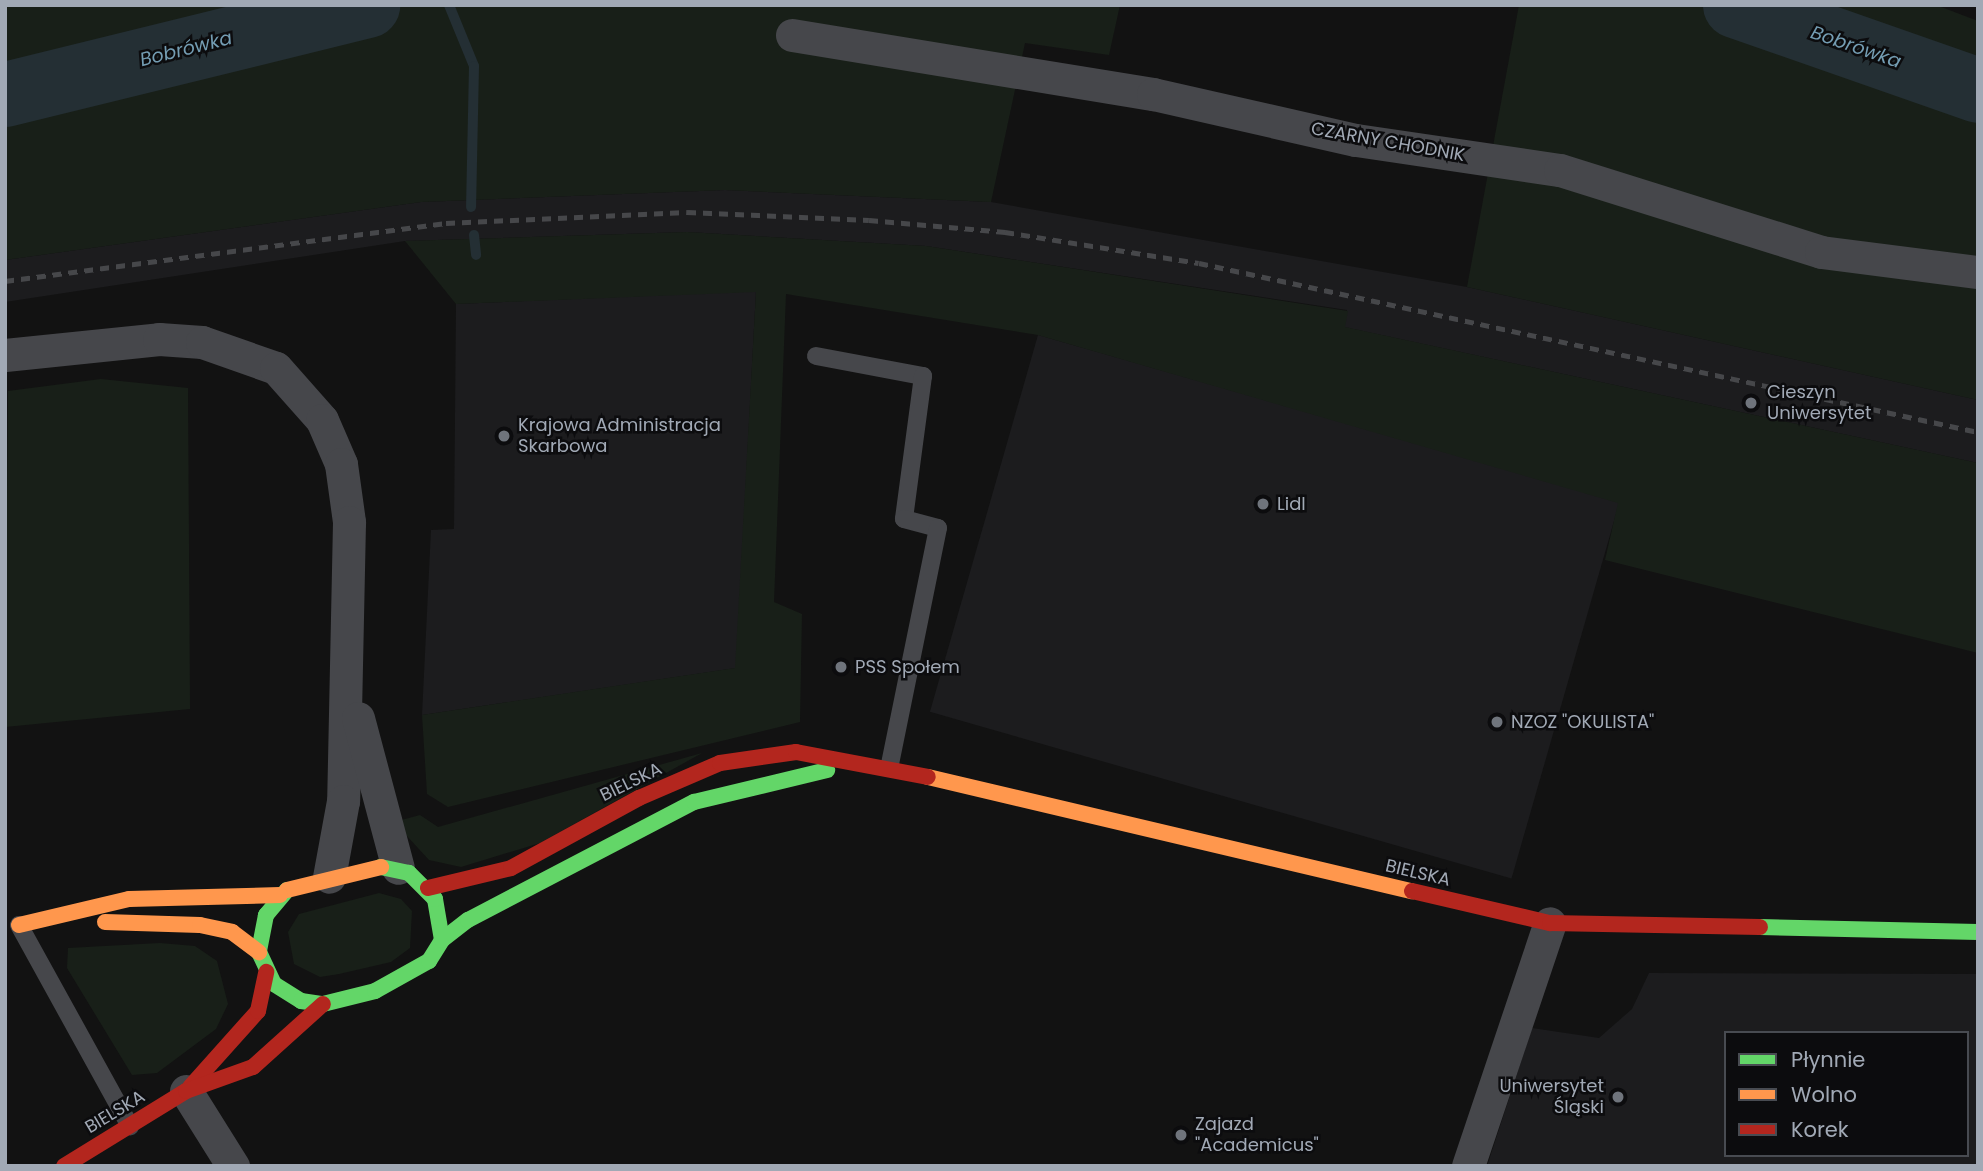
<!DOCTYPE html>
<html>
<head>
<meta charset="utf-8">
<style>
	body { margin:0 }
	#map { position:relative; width:1983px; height:1171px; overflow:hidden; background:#121212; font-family:Poppins,sans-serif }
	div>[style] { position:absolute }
	.built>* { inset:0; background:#1c1c1e; transform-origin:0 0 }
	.green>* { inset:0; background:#181f18 }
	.stream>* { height:10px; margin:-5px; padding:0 5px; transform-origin:5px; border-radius:5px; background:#242f34 }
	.river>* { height:65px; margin:-32.5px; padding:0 32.5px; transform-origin:32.5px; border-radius:32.5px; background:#242f34 }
	.lane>* { height:18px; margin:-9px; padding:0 9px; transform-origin:9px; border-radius:9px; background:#46474b }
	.street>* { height:33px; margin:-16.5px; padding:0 16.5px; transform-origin:16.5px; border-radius:16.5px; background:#46474b }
	.fast>* { height:16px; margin:-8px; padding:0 8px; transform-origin:8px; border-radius:8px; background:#63d668 }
	.slow>* { height:16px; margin:-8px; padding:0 8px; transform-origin:8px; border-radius:8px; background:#ff974d }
	.jam>* { height:16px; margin:-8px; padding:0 8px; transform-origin:8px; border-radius:8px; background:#b3261e }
	.rail>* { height:5px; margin-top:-2.5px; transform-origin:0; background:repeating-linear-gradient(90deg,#46474a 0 9px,transparent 0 16px) }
	.dots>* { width:19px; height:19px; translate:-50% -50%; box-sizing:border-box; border:4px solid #0c0c0e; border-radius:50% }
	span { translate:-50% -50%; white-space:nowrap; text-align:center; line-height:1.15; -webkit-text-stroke:5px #0c0c0e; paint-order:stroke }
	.street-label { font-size:18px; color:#a1a9b5 }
	.poi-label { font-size:18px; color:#a1a9b5 }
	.left { translate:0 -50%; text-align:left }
	.right { translate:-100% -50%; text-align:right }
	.water-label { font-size:19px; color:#749db3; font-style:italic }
	.frame { position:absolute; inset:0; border:7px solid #a1a9b5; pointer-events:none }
	.legend { position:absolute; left:1724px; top:1031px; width:245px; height:126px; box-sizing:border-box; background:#0c0c0e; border:2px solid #484b51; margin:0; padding:9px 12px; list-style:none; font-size:21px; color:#a1a9b5 }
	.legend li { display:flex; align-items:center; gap:14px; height:35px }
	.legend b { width:35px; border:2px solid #484b51 }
</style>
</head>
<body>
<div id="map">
	<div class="built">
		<div style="clip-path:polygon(725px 190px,991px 202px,1467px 287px,1978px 400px,1978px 463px,1344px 327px,1347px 310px,926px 246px,687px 232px,405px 241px,5px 302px,5px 260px,421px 202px)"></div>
		<div style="clip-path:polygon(756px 291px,736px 668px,422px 715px,431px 530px,454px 529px,456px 304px)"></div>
		<div style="left:1038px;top:335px;width:605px;height:392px;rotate:16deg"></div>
		<div style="clip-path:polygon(evenodd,1649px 973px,1978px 974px,1978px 1166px,1487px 1166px,1532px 1028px,1599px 1038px,1632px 1009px,1649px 973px,1726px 1033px,1967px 1033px,1967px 1155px,1726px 1155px,1726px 1033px)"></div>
	</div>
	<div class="green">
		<div style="clip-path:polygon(5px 5px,1120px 5px,1109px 55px,1025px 43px,991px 202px,725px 190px,421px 202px,5px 260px)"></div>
		<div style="clip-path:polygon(1519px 5px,1936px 5px,1978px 21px,1978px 400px,1467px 287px)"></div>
		<div style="clip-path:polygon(687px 232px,926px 246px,1348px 311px,1345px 327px,1978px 463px,1978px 653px,1605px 560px,1618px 503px,1038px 335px,786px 294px,774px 602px,802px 614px,800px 722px,448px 807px,427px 794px,422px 715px,735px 668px,756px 292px,456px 304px,405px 241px)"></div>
		<div style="clip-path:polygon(101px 379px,188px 388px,190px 709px,5px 727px,8px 391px)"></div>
		<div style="clip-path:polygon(702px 753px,540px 843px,461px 867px,429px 860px,394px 822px,420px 815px,438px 827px)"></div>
		<div style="clip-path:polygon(379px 893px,401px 899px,412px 911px,410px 948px,391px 962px,339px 974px,320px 977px,294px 964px,288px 932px,299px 914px)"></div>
		<div style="clip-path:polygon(160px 943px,195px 946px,217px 961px,228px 1004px,216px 1029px,157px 1073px,132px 1075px,67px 968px,68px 948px)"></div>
	</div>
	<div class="stream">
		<div style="left:449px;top:5px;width:66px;rotate:67.7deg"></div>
		<div style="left:474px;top:66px;width:141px;rotate:91.2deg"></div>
		<div style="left:474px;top:235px;width:20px;rotate:84deg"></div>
	</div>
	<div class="river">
		<div style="left:1735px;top:5px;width:257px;rotate:19.3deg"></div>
		<div style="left:5px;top:94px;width:373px;rotate:-13.8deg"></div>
	</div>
	<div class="lane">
		<div style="left:816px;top:356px;width:109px;rotate:10.6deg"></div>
		<div style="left:923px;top:376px;width:144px;rotate:97.6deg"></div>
		<div style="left:904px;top:519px;width:35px;rotate:15deg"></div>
		<div style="left:938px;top:528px;width:245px;rotate:101.5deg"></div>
		<div style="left:19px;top:925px;width:230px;rotate:61.1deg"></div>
	</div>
	<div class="street">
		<div style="left:792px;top:35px;width:366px;rotate:9.3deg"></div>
		<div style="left:1153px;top:94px;width:208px;rotate:12.8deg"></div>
		<div style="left:1356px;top:140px;width:206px;rotate:8.4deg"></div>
		<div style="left:1560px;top:170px;width:274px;rotate:17.4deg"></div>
		<div style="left:1821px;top:252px;width:158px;rotate:7.3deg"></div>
		<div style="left:5px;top:355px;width:155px;rotate:-5.9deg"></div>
		<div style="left:159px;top:339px;width:43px;rotate:4deg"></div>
		<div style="left:202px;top:342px;width:78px;rotate:19.4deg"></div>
		<div style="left:276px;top:368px;width:69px;rotate:48.5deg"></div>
		<div style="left:322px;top:420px;width:48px;rotate:66.6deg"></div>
		<div style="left:341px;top:464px;width:59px;rotate:82.1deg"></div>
		<div style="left:349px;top:522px;width:279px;rotate:91.2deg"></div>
		<div style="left:343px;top:801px;width:77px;rotate:100.4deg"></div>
		<div style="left:358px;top:718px;width:155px;rotate:75.1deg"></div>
		<div style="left:186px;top:1091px;width:89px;rotate:57.9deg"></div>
		<div style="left:1468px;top:1166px;width:256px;rotate:-71.4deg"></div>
	</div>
	<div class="fast">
		<div style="left:287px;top:890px;width:33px;rotate:130deg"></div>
		<div style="left:266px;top:915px;width:38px;rotate:101deg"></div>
		<div style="left:259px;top:952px;width:35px;rotate:65deg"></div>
		<div style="left:274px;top:984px;width:32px;rotate:32deg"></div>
		<div style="left:301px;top:1001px;width:22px;rotate:8deg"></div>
		<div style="left:323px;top:1004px;width:54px;rotate:-14deg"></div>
		<div style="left:375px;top:991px;width:62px;rotate:-29.1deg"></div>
		<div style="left:429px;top:961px;width:25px;rotate:-58deg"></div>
		<div style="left:442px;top:940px;width:42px;rotate:-99.7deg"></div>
		<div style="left:435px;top:899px;width:37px;rotate:-135deg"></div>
		<div style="left:409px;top:873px;width:29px;rotate:-168deg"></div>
		<div style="left:1760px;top:927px;width:218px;rotate:1.3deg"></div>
		<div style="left:442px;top:940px;width:33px;rotate:-38deg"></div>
		<div style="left:468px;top:920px;width:255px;rotate:-27.6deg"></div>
		<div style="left:694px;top:802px;width:137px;rotate:-13.5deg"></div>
	</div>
	<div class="slow">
		<div style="left:928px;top:777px;width:497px;rotate:13.3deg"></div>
		<div style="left:287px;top:890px;width:97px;rotate:-13.7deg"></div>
		<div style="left:105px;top:922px;width:95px;rotate:1.8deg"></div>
		<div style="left:200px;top:925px;width:33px;rotate:12deg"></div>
		<div style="left:232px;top:932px;width:34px;rotate:37deg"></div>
		<div style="left:19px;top:925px;width:113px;rotate:-13.3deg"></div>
		<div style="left:129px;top:899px;width:151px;rotate:-1.5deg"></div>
	</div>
	<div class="jam">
		<div style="left:428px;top:888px;width:85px;rotate:-13.5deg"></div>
		<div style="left:511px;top:868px;width:146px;rotate:-28.7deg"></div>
		<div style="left:639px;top:798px;width:88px;rotate:-23.4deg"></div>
		<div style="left:720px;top:763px;width:77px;rotate:-8.2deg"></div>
		<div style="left:796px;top:752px;width:134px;rotate:10.7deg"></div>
		<div style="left:1412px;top:891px;width:142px;rotate:13.1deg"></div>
		<div style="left:1550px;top:923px;width:210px;rotate:1.1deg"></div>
		<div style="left:190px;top:1087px;width:102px;rotate:-48.2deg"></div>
		<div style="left:258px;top:1011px;width:40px;rotate:-78deg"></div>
		<div style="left:64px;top:1166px;width:143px;rotate:-31.6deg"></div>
		<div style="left:186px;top:1091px;width:71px;rotate:-19.7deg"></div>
		<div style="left:253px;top:1067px;width:94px;rotate:-42deg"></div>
	</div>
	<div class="rail">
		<div style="left:5px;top:281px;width:445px;rotate:-7.5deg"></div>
		<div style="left:446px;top:223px;width:241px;rotate:-2.6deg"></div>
		<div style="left:687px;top:212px;width:182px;rotate:2.5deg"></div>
		<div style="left:869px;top:220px;width:137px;rotate:5deg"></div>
		<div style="left:1005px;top:232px;width:196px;rotate:9.1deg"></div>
		<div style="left:1199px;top:263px;width:797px;rotate:12.24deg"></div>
	</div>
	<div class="dots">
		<div style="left:1751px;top:403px;background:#6f747c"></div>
		<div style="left:504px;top:436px;background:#6f747c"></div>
		<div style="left:1263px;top:504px;background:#6f747c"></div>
		<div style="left:841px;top:667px;background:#6f747c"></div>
		<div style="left:1497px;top:722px;background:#6f747c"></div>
		<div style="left:1618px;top:1097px;background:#6f747c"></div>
		<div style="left:1181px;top:1135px;background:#6f747c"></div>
	</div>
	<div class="street-label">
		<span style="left:1388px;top:142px;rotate:10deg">CZARNY CHODNIK</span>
		<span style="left:631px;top:782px;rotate:-26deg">BIELSKA</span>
		<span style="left:1418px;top:873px;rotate:13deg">BIELSKA</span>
		<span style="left:115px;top:1112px;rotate:-31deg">BIELSKA</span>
	</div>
	<div class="poi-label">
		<span class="left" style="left:1767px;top:403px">Cieszyn<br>Uniwersytet</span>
		<span class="left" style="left:518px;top:436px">Krajowa Administracja<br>Skarbowa</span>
		<span class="left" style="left:1277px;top:504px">Lidl</span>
		<span class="left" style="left:855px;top:667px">PSS Społem</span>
		<span class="left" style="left:1511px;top:722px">NZOZ "OKULISTA"</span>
		<span class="right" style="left:1604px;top:1097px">Uniwersytet<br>Śląski</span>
		<span class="left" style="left:1195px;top:1135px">Zajazd<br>"Academicus"</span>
	</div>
	<div class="water-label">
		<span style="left:1856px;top:47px;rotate:19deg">Bobrówka</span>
		<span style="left:186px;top:49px;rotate:-14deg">Bobrówka</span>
	</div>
	<div class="frame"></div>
	<ul class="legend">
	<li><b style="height:9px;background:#63d668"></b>Płynnie</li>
	<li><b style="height:9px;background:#ff974d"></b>Wolno</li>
	<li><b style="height:9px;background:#b3261e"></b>Korek</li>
	</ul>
</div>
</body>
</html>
